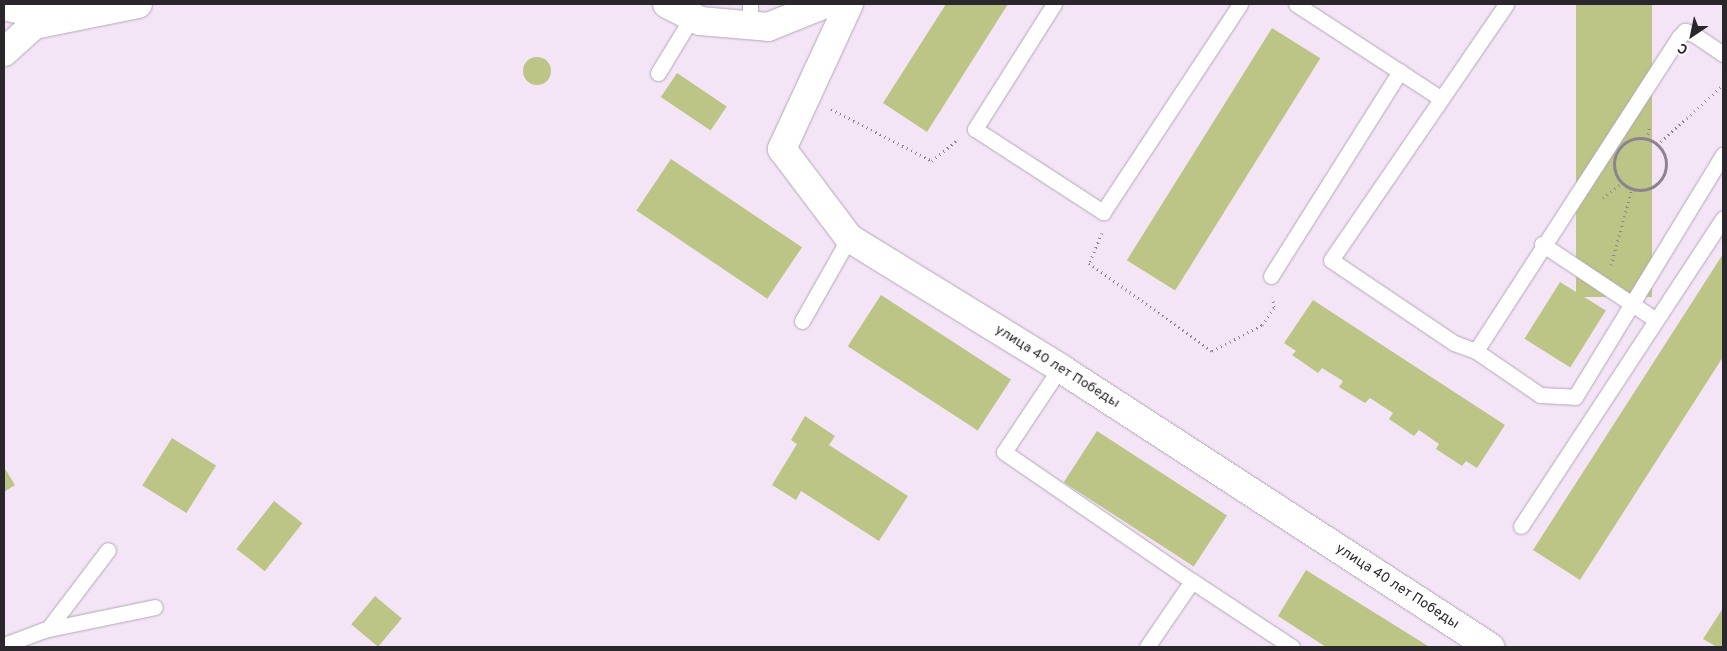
<!DOCTYPE html>
<html>
<head>
<meta charset="utf-8">
<style>
	body { margin:0 }
	#map { position:relative; width:1727px; height:651px; overflow:hidden; background:#f3e5f6; font-family:Overpass,sans-serif }
	div>[style] { position:absolute }
	.building>* { inset:0; background:#bdc586; transform-origin:0 0 }
	.round { border-radius:50% }
	.path>* { height:3px; margin-top:-1.5px; transform-origin:0; background:repeating-linear-gradient(90deg,#8d838f 0 1px,transparent 0 5px) }
	.path>.ring { margin:-1.5px; padding:0; box-sizing:content-box; background:none; border:3px solid #8d838f; border-radius:50% }
	.roads { filter:drop-shadow(0 0 1px #b4a6b7) drop-shadow(0 0 1px #b4a6b7) }
	.service>* { height:15px; margin:-7.5px; padding:0 7.5px; transform-origin:7.5px; border-radius:7.5px; background:#fff }
	.minor>* { height:28px; margin:-14px; padding:0 14px; transform-origin:14px; border-radius:14px; background:#fff }
	span { translate:-50% -50%; white-space:nowrap; text-align:center; line-height:1.15; -webkit-text-stroke:4px #fff; paint-order:stroke }
	.street-label { font-size:14px; color:#2b262c }
	.frame { position:absolute; inset:0; border:5px solid #2b262c; pointer-events:none }
	.north { position:absolute; left:1667px; top:10px; width:50px; height:50px; -webkit-text-stroke:4px #fff; paint-order:stroke; rotate:214deg; font-size:14px; font-weight:700; line-height:20px; text-align:center; color:#2b262c }
	.north::after { content:''; display:block; margin:auto; width:18px; height:22px; background:#2b262c; clip-path:polygon(50% 0,100% 100%,50% 72%,0 100%) }
</style>
</head>
<body>
<div id="map">
	<div class="building">
		<div style="clip-path:polygon(946px 4px,1008px 4px,927px 132px,883px 103px)"></div>
		<div style="left:1576px;top:4px;width:76px;height:293px"></div>
		<div style="left:1272px;top:28px;width:57px;height:274px;rotate:32deg"></div>
		<div class="round" style="left:523px;top:57px;width:28px;height:28px"></div>
		<div style="left:677px;top:73px;width:60px;height:29px;rotate:34deg"></div>
		<div style="left:671px;top:159px;width:158px;height:62px;rotate:34deg"></div>
		<div style="clip-path:polygon(1723px 254px,1723px 357px,1580px 580px,1533px 550px)"></div>
		<div style="left:1560px;top:282px;width:54px;height:67px;rotate:32deg"></div>
		<div style="left:881px;top:295px;width:155px;height:61px;rotate:33deg"></div>
		<div style="clip-path:polygon(1313px 300px,1505px 425px,1477px 468px,1466px 461px,1462px 466px,1436px 449px,1439px 444px,1419px 430px,1414px 436px,1389px 419px,1393px 413px,1370px 398px,1365px 403px,1339px 387px,1343px 381px,1322px 368px,1318px 373px,1292px 355px,1296px 351px,1284px 343px)"></div>
		<div style="clip-path:polygon(805px 416px,835px 436px,829px 445px,908px 496px,879px 541px,801px 491px,796px 500px,772px 485px,797px 444px,791px 440px)"></div>
		<div style="left:1097px;top:431px;width:155px;height:61px;rotate:33deg"></div>
		<div style="left:172px;top:438px;width:52px;height:56px;rotate:32deg"></div>
		<div style="clip-path:polygon(4px 467px,15px 485px,4px 492px)"></div>
		<div style="left:274px;top:501px;width:36px;height:61px;rotate:38deg"></div>
		<div style="clip-path:polygon(1306px 570px,1428px 646px,1326px 647px,1278px 616px)"></div>
		<div style="left:375px;top:596px;width:35px;height:37px;rotate:40deg"></div>
		<div style="clip-path:polygon(1723px 608px,1723px 647px,1717px 647px,1703px 639px)"></div>
	</div>
	<div class="path">
		<div style="left:831px;top:109px;width:114px;rotate:27.2deg"></div>
		<div style="left:932px;top:161px;width:33px;rotate:-40deg"></div>
		<div class="ring" style="left:1614px;top:138px;width:49px;height:49px"></div>
		<div style="left:1647px;top:139px;width:14px;rotate:-78deg"></div>
		<div style="left:1657px;top:145px;width:89px;rotate:-42.3deg"></div>
		<div style="left:1603px;top:198px;width:24px;rotate:-38deg"></div>
		<div style="left:1102px;top:233px;width:33px;rotate:113deg"></div>
		<div style="left:1089px;top:263px;width:151px;rotate:35.6deg"></div>
		<div style="left:1212px;top:351px;width:56px;rotate:-27.5deg"></div>
		<div style="left:1262px;top:325px;width:22px;rotate:-56deg"></div>
		<div style="left:1274px;top:307px;width:10px;rotate:-96deg"></div>
		<div style="left:1611px;top:265px;width:79px;rotate:-74.6deg"></div>
	</div>
	<div class="roads">
		<div class="service">
			<div style="left:750px;top:4px;width:21px;rotate:90deg"></div>
			<div style="left:1054px;top:4px;width:148px;rotate:122.3deg"></div>
			<div style="left:975px;top:129px;width:153px;rotate:33deg"></div>
			<div style="left:1103px;top:212px;width:249px;rotate:-56.6deg"></div>
			<div style="left:1296px;top:4px;width:172px;rotate:33.1deg"></div>
			<div style="left:1723px;top:54px;width:36px;rotate:-146deg"></div>
			<div style="left:1693px;top:34px;width:9px;rotate:-159deg"></div>
			<div style="left:1685px;top:31px;width:8px;rotate:135deg"></div>
			<div style="left:1679px;top:37px;width:374px;rotate:122.9deg"></div>
			<div style="left:1476px;top:351px;width:78px;rotate:34.5deg"></div>
			<div style="left:1540px;top:395px;width:35px;rotate:3deg"></div>
			<div style="left:1575px;top:397px;width:284px;rotate:-58.6deg"></div>
			<div style="left:658px;top:73px;width:66px;rotate:-58.7deg"></div>
			<div style="left:1542px;top:244px;width:137px;rotate:33.7deg"></div>
			<div style="left:1271px;top:276px;width:242px;rotate:-57.8deg"></div>
			<div style="left:802px;top:321px;width:95px;rotate:-60.5deg"></div>
			<div style="left:1476px;top:351px;width:23px;rotate:-160deg"></div>
			<div style="left:1454px;top:343px;width:148px;rotate:-146deg"></div>
			<div style="left:1331px;top:260px;width:310px;rotate:-55.6deg"></div>
			<div style="left:1060px;top:368px;width:101px;rotate:123.7deg"></div>
			<div style="left:1004px;top:452px;width:228px;rotate:34.5deg"></div>
			<div style="left:1192px;top:581px;width:80px;rotate:124.3deg"></div>
			<div style="left:1521px;top:526px;width:368px;rotate:-56.7deg"></div>
			<div style="left:1192px;top:581px;width:120px;rotate:33.4deg"></div>
			<div style="left:48px;top:629px;width:99px;rotate:-52.8deg"></div>
			<div style="left:4px;top:645px;width:43px;rotate:-20.6deg"></div>
			<div style="left:44px;top:630px;width:113px;rotate:-11.7deg"></div>
		</div>
		<div class="minor">
			<div style="left:667px;top:4px;width:37px;rotate:27deg"></div>
			<div style="left:700px;top:21px;width:68px;rotate:5deg"></div>
			<div style="left:768px;top:27px;width:61px;rotate:-22deg"></div>
			<div style="left:849px;top:4px;width:160px;rotate:114.8deg"></div>
			<div style="left:782px;top:149px;width:111px;rotate:53deg"></div>
			<div style="left:849px;top:238px;width:248px;rotate:31.6deg"></div>
			<div style="left:1060px;top:368px;width:513px;rotate:32.98deg"></div>
			<div style="left:4px;top:6px;width:54px;rotate:12.8deg"></div>
			<div style="left:4px;top:52px;width:40px;rotate:-42deg"></div>
			<div style="left:34px;top:25px;width:106px;rotate:-11.4deg"></div>
		</div>
	</div>
	<div class="street-label">
		<span style="left:1057px;top:367px;rotate:32deg">улица 40 лет Победы</span>
		<span style="left:1397px;top:587px;rotate:33deg">улица 40 лет Победы</span>
	</div>
	<div class="frame"></div>
	<div class="north">С</div>
</div>
</body>
</html>
